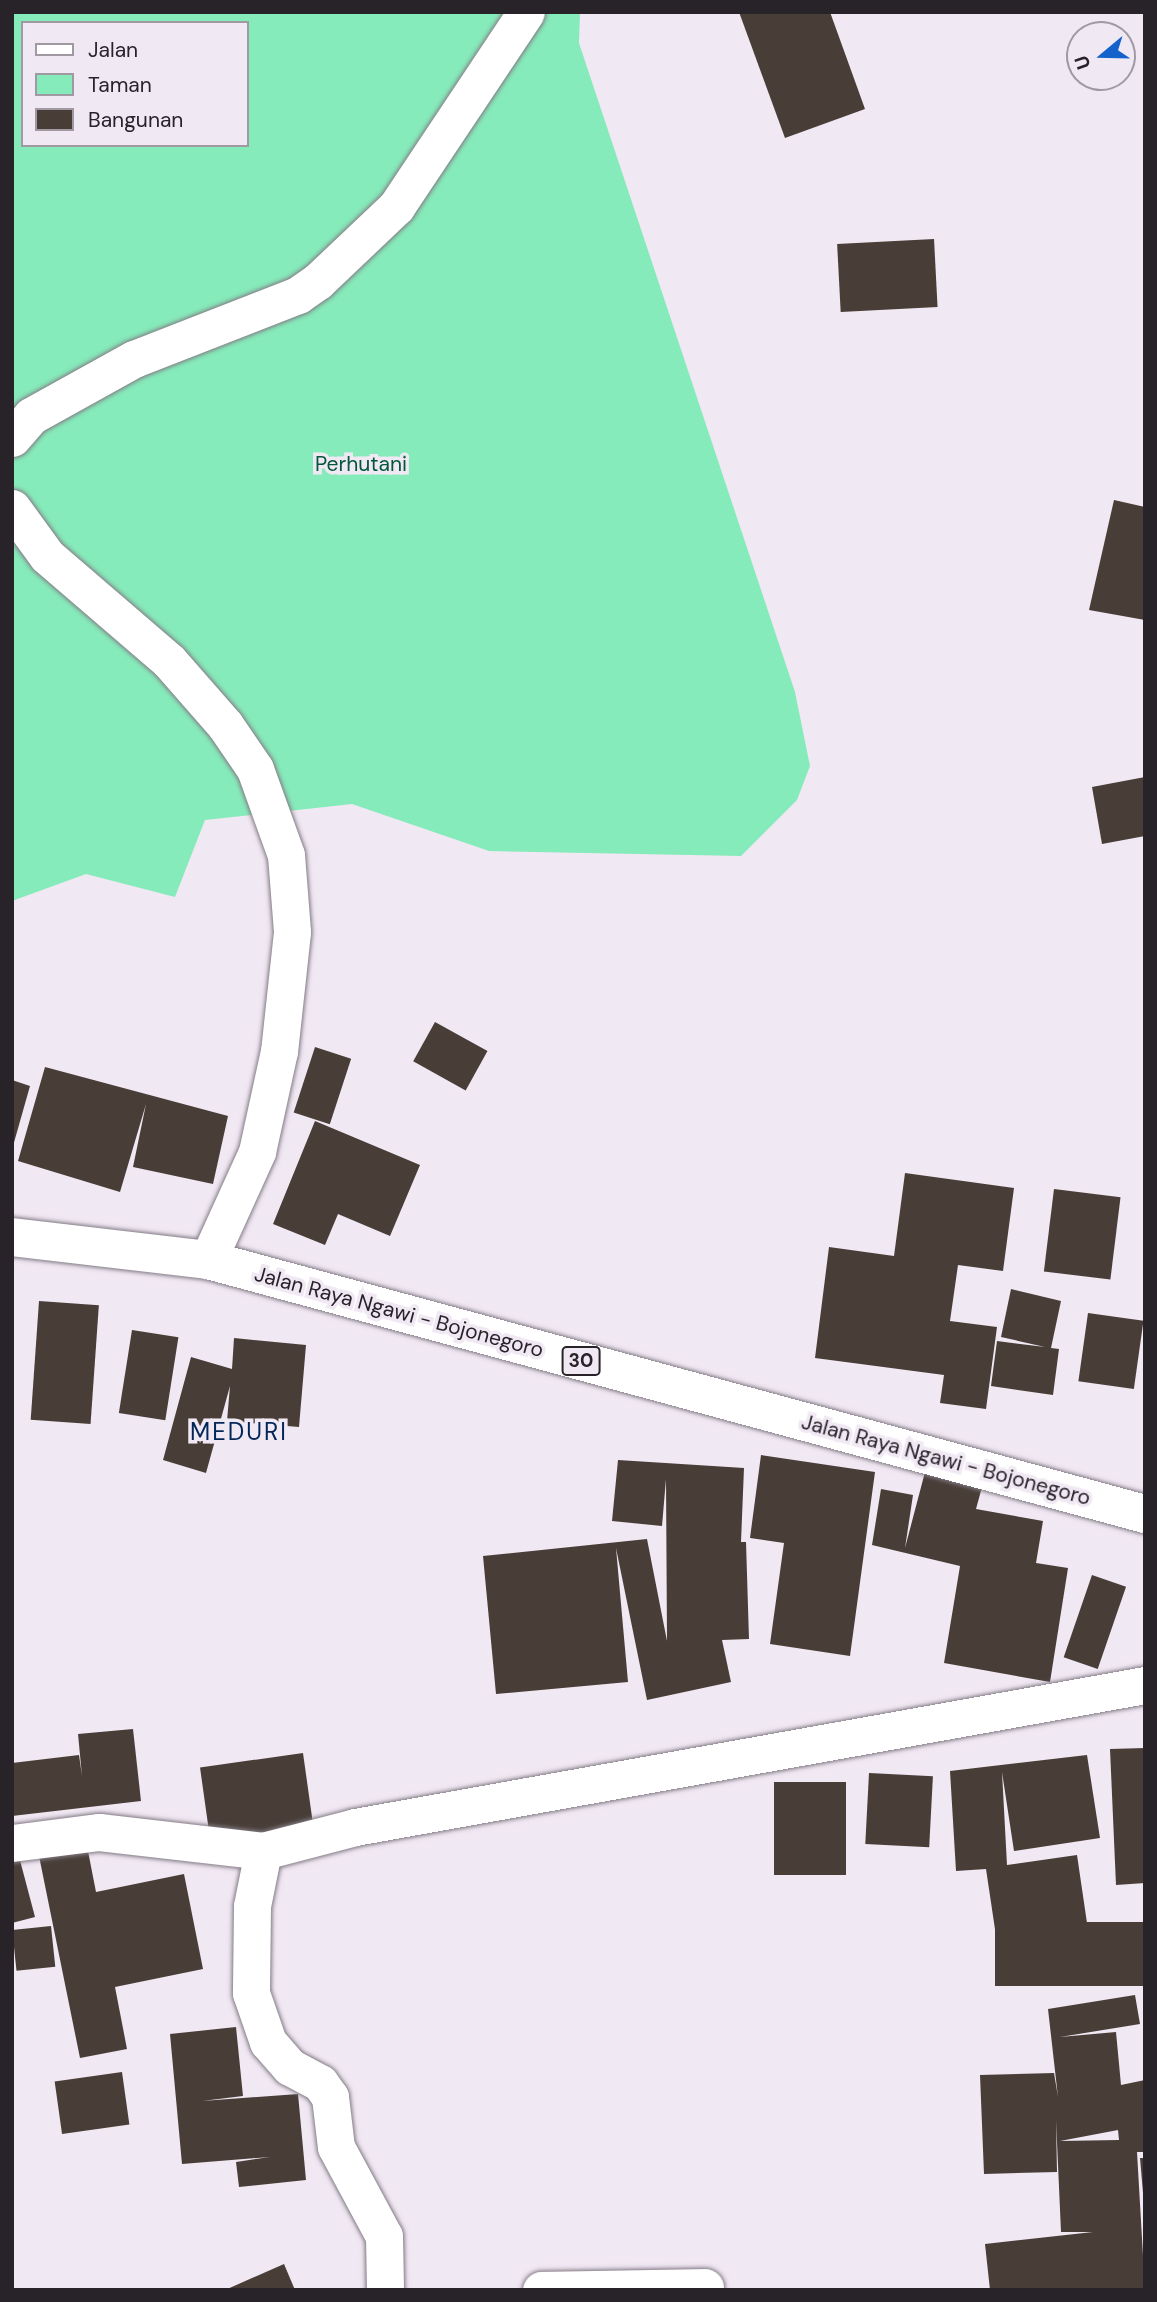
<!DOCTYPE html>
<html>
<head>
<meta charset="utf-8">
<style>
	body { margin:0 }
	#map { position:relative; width:1157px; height:2302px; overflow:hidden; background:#f0e8f3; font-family:"DM Sans",sans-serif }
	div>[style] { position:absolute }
	.green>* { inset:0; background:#86ebba }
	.building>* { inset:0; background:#483e37; transform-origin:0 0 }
	.roads { filter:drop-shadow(0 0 2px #837b85) drop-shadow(0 0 2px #837b85) }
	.street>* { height:37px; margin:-18.5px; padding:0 18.5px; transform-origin:18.5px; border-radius:18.5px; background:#fff }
	.highway>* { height:38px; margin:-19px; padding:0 19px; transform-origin:19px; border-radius:19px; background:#fff }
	span { translate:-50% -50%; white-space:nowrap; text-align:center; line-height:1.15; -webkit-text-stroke:7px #f0e8f3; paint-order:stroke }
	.shield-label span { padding:2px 5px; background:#f0e8f3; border:2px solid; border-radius:5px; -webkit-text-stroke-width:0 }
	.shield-label { font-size:19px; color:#272328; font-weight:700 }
	.park-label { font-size:21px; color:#005739 }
	.street-label { font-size:21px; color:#272328 }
	.quarter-label { font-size:24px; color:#032659; letter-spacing:2px }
	.frame { position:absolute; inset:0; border:14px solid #272328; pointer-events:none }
	.legend { position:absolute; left:21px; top:21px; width:228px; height:126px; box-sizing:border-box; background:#f0e8f3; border:2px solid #a099a2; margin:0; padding:9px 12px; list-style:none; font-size:21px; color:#272328 }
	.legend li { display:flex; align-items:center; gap:14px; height:35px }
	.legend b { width:35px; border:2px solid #a099a2 }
	.north { position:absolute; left:1066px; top:21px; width:70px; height:70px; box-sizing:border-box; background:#f0e8f3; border:2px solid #a099a2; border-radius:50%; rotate:251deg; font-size:19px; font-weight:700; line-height:28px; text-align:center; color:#272328 }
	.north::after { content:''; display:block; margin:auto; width:24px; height:32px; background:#1562cc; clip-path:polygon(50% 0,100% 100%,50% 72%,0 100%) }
</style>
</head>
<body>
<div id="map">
	<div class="green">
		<div style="clip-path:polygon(evenodd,12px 12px,580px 12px,579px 43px,795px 692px,810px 766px,797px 800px,741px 856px,489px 851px,352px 804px,205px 820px,175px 897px,86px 874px,12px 901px,12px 12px,23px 23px,247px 23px,247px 145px,23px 145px,23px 23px)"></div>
	</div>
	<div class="building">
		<div style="clip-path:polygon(739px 12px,830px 12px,865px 109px,785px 138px)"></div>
		<div style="left:934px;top:239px;width:68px;height:97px;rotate:87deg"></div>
		<div style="clip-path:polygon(1114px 500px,1145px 507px,1145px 620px,1089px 610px)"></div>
		<div style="clip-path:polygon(1145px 777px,1145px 836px,1102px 844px,1092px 787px)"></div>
		<div style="left:435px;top:1022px;width:60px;height:45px;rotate:29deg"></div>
		<div style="left:315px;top:1047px;width:38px;height:69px;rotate:18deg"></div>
		<div style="clip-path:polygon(45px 1067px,228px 1116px,213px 1184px,133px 1167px,146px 1104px,120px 1192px,18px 1161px)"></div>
		<div style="clip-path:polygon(12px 1080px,30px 1086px,13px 1146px,12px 1146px)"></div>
		<div style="clip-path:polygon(315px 1121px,420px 1165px,390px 1236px,338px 1214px,325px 1245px,273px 1224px)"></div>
		<div style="clip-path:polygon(905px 1173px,1014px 1188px,1003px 1271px,958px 1265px,950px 1321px,997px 1327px,986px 1409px,940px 1403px,944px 1375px,815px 1358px,829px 1247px,894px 1256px)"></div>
		<div style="left:1054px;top:1189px;width:67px;height:83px;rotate:7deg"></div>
		<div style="clip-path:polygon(1011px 1289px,1061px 1301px,1051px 1348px,1059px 1349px,1053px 1395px,991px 1386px,997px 1341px,1045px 1347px,1001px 1337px)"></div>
		<div style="left:39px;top:1301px;width:60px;height:119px;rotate:4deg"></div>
		<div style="left:1088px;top:1313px;width:56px;height:69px;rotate:8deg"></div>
		<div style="left:132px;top:1330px;width:47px;height:84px;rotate:9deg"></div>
		<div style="clip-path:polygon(234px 1338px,306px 1345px,299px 1427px,227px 1421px,230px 1386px,206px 1473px,163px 1460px,191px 1357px,232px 1369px)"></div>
		<div style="clip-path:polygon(761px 1455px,875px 1472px,850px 1656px,770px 1644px,784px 1543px,750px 1538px)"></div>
		<div style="clip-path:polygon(618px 1460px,744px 1468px,741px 1542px,746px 1542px,749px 1639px,722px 1640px,731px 1682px,647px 1700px,616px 1548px,628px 1682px,496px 1694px,483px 1556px,647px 1539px,667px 1641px,666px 1479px,662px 1526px,612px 1521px)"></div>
		<div style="clip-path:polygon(925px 1472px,982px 1487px,976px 1509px,1043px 1521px,1036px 1563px,1068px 1568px,1050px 1682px,944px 1663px,960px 1566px,872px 1545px,881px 1489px,913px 1495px,905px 1548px)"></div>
		<div style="left:1092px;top:1575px;width:36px;height:87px;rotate:19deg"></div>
		<div style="clip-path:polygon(133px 1729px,141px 1801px,12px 1816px,12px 1763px,79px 1755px,82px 1776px,78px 1734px)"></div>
		<div style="clip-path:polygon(1145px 1748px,1145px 1883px,1116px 1885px,1110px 1749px)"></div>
		<div style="left:303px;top:1753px;width:73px;height:104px;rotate:82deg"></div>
		<div style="clip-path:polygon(1087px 1755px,1100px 1838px,1014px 1851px,1002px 1772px,1007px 1865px,1077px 1855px,1087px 1923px,996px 1936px,986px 1869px,956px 1871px,950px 1771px)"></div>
		<div style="left:869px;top:1773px;width:64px;height:71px;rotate:3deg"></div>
		<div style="left:774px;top:1782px;width:72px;height:93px"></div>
		<div style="clip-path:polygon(87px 1846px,96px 1892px,184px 1874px,203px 1969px,115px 1987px,127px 2049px,80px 2058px,39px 1856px)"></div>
		<div style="clip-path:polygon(17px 1849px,35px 1917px,12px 1923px,12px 1851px)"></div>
		<div style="left:1145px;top:1922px;width:64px;height:150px;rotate:90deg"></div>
		<div style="left:51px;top:1926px;width:41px;height:39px;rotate:84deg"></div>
		<div style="clip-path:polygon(evenodd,1135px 1995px,1140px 2024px,1060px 2037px,1116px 2032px,1121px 2085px,1145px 2080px,1145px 2152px,1137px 2152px,1145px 2290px,990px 2290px,985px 2244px,1093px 2232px,1061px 2232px,1056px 2120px,1057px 2172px,984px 2174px,980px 2075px,1054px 2073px,1058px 2097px,1048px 2009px,1135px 1995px,1118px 2130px,1119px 2140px,1060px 2141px,1118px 2130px)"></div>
		<div style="clip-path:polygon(236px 2027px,243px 2096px,202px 2101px,298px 2094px,306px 2180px,239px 2187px,236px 2162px,270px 2157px,182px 2164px,170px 2034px)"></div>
		<div style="left:122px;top:2072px;width:53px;height:68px;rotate:82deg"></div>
		<div style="clip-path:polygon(1140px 2158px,1145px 2158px,1145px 2193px,1143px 2193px)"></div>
		<div style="clip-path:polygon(284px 2264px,295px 2290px,225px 2290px)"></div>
	</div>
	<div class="roads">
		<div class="street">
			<div style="left:12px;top:438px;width:29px;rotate:-49deg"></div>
			<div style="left:31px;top:416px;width:118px;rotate:-29deg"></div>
			<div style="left:134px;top:359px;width:176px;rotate:-21.3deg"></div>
			<div style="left:298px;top:295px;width:24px;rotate:-35deg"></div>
			<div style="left:318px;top:281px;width:108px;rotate:-43.5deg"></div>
			<div style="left:396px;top:207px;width:234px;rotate:-56.3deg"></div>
			<div style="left:12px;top:508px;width:59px;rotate:53.9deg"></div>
			<div style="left:47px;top:556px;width:161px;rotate:40.7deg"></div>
			<div style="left:169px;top:661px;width:85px;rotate:48.8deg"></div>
			<div style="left:225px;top:725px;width:53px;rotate:55.7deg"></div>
			<div style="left:255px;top:769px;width:91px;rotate:70.2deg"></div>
			<div style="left:286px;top:855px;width:77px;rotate:85.5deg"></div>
			<div style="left:292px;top:932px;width:120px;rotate:96.2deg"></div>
			<div style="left:279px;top:1051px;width:103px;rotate:102.3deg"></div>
			<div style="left:257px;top:1152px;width:119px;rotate:114.4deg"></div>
			<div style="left:12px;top:1843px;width:88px;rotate:-7.2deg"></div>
			<div style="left:99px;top:1832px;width:165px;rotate:6.6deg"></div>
			<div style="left:263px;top:1851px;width:95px;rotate:-14.6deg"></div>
			<div style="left:355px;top:1827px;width:803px;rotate:-10.19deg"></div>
			<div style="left:263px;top:1851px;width:56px;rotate:101.3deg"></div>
			<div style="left:252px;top:1906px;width:87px;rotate:90.7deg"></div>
			<div style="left:251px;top:1993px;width:52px;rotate:70.9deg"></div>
			<div style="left:268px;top:2042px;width:33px;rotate:49deg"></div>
			<div style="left:290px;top:2067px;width:34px;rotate:28deg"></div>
			<div style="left:320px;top:2083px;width:17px;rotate:54deg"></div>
			<div style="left:330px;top:2097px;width:50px;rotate:83.2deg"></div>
			<div style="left:336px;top:2147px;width:101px;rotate:61.7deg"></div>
			<div style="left:384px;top:2236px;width:54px;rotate:88.9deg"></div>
			<div style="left:541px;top:2290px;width:164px;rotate:-1deg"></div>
		</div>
		<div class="highway">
			<div style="left:12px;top:1237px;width:197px;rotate:6.7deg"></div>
			<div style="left:208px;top:1260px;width:971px;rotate:15.17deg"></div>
		</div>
	</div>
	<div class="shield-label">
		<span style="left:581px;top:1361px">30</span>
	</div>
	<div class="park-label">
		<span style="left:361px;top:464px">Perhutani</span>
	</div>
	<div class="street-label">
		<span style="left:399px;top:1312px;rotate:15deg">Jalan Raya Ngawi - Bojonegoro</span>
		<span style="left:946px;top:1460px;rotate:15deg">Jalan Raya Ngawi - Bojonegoro</span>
	</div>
	<div class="quarter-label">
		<span style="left:239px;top:1432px">MEDURI</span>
	</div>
	<div class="frame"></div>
	<ul class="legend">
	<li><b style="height:9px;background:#fff"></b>Jalan</li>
	<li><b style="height:19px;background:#86ebba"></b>Taman</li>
	<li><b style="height:19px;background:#483e37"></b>Bangunan</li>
	</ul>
	<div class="north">U</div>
</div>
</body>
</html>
